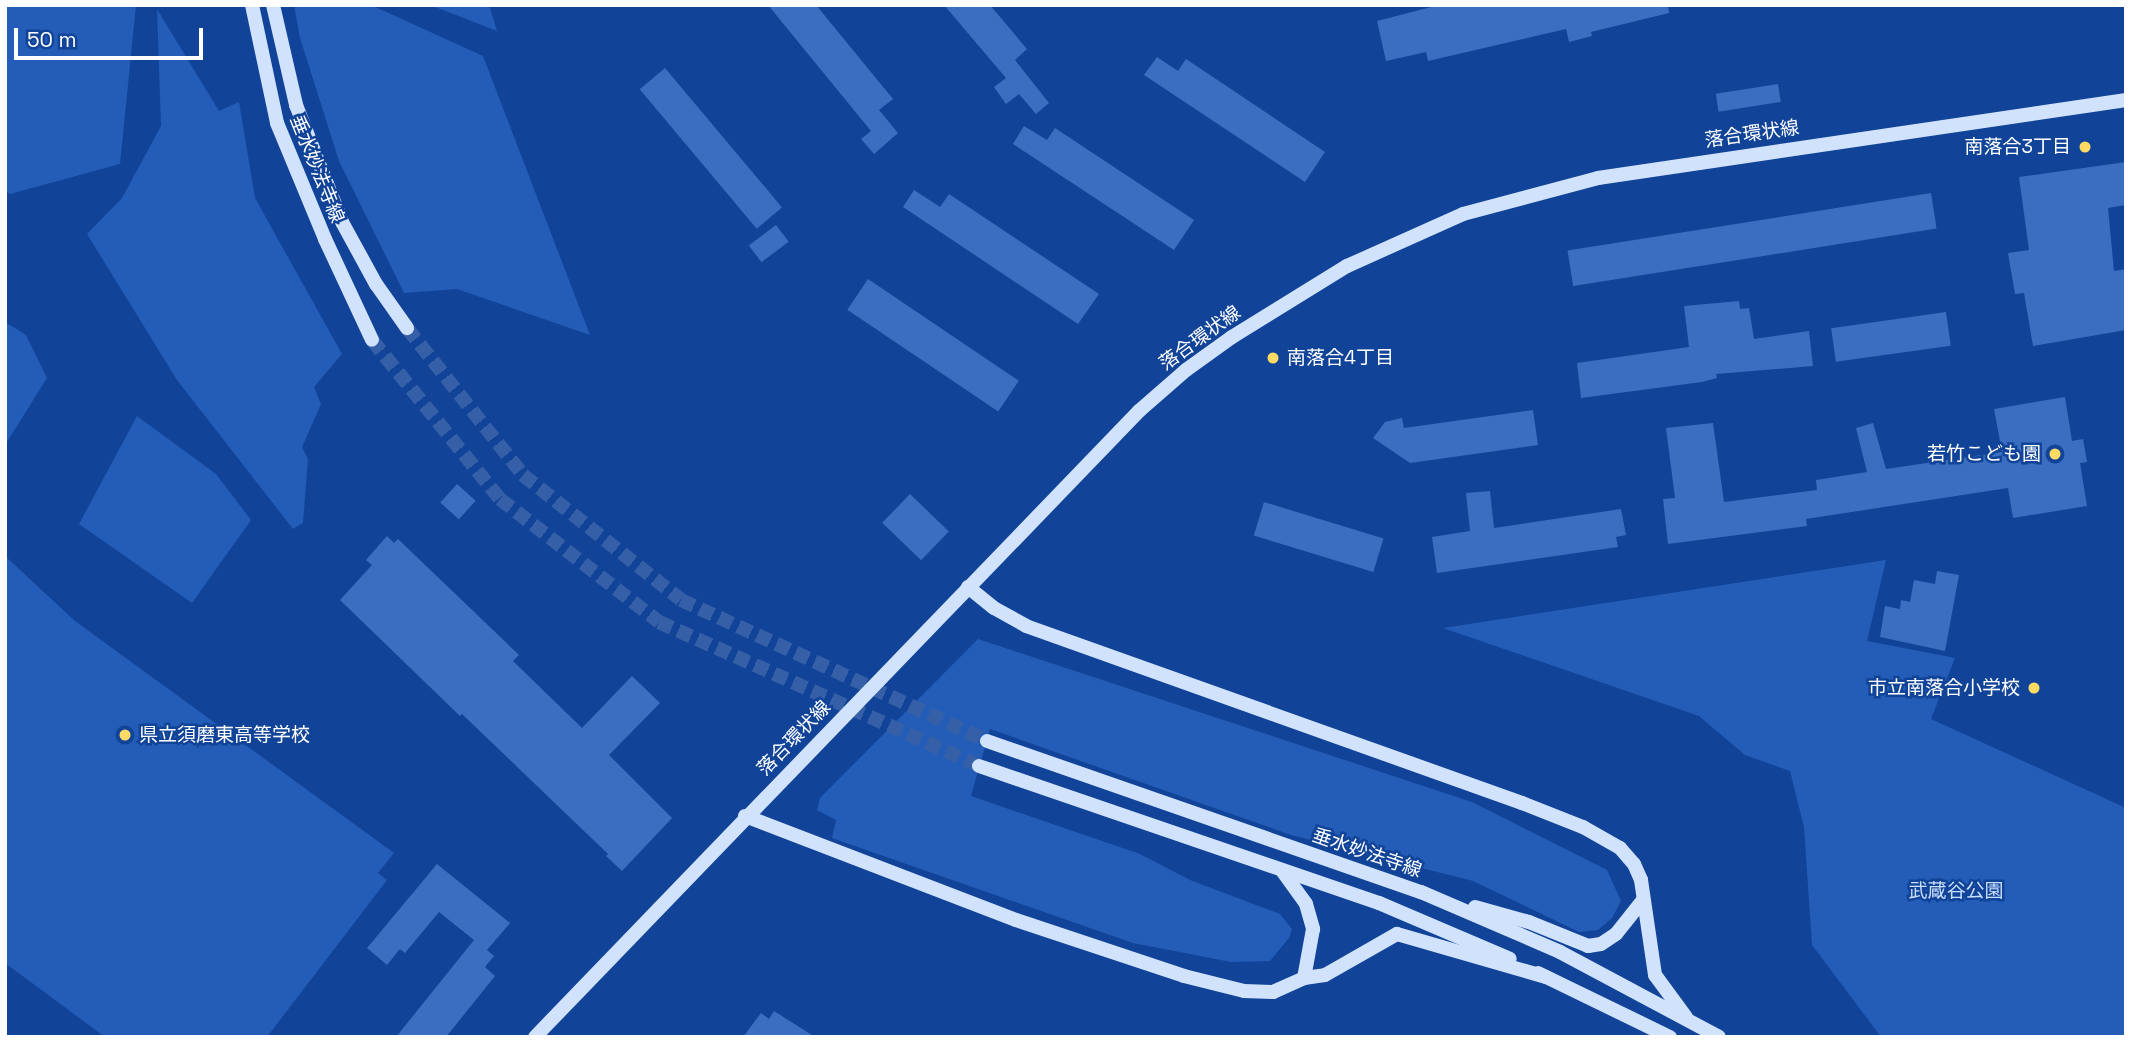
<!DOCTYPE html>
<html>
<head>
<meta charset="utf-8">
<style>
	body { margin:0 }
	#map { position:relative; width:2131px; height:1042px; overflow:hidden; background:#114498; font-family:"Space Grotesk","Noto Sans JP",sans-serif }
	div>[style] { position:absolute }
	.green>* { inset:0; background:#235db7 }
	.building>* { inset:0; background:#396ec0; transform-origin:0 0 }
	.secondary-tunnel>* { height:14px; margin-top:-7px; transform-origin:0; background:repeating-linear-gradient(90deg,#3560a7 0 14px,transparent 0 21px) }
	.secondary>* { height:14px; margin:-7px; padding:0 7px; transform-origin:7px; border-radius:7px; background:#d1e2fd }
	.dots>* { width:19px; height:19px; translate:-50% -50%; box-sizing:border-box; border:4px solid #114498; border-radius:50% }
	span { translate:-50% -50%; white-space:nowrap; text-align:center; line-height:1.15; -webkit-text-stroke:5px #114498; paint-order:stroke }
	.street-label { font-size:19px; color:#fff }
	.poi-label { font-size:19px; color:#fff }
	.right { translate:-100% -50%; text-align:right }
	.left { translate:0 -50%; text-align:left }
	.park-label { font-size:19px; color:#cadefe }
	.frame { position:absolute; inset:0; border:7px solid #fff; pointer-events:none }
	.scale { position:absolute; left:14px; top:28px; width:189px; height:32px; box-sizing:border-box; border:4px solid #fff; border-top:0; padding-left:9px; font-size:21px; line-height:24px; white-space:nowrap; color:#fff; -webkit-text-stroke:5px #114498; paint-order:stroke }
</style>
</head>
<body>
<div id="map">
	<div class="green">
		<div style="clip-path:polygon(5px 5px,136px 5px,120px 164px,10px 194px,5px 191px)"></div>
		<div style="clip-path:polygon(294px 5px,371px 5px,483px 56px,590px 335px,457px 289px,404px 293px,339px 161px,300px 38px)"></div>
		<div style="clip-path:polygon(430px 5px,489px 5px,497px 31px)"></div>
		<div style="clip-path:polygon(157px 9px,219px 111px,239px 102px,255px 198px,342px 354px,314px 387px,321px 404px,302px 447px,308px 459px,303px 523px,293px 529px,177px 380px,87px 234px,122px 198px,161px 126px)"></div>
		<div style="clip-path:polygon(5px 322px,26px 335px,47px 378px,5px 445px)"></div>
		<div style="clip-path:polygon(137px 416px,216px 474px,251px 520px,192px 603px,79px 524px)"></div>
		<div style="clip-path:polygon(5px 556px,75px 621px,394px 853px,378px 873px,387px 880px,267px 1037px,105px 1037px,5px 963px)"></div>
		<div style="clip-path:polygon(1886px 560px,1867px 641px,1955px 658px,1931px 719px,2126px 808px,2126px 1037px,1881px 1037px,1812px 945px,1804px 827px,1790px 771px,1745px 755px,1699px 716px,1443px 628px)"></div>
		<div style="clip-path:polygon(978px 639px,1472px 802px,1607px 870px,1621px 901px,1612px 918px,1598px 930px,1579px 932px,1473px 881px,1291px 835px,990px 729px,971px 796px,1140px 854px,1190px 880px,1280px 914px,1292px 929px,1289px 938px,1270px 961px,1231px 962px,1133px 943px,832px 838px,836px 820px,817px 810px,820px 798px)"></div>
	</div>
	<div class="building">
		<div style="clip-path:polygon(768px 5px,816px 5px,893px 99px,879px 110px,898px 133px,874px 154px,861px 139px,871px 131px)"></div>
		<div style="clip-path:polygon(944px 5px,990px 5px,1027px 49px,1015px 60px,1049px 103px,1036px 114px,1019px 94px,1006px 104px,994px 87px,1006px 78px)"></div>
		<div style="clip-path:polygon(1439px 5px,1668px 5px,1669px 13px,1591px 32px,1592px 36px,1569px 42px,1566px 29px,1428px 61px,1426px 52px,1386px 61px,1377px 21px)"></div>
		<div style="clip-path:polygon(1157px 57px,1178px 71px,1186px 59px,1325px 152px,1305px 182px,1144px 75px)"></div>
		<div style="left:665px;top:68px;width:182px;height:33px;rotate:50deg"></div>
		<div style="left:1778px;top:84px;width:18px;height:63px;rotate:81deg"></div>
		<div style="clip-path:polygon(1024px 126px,1047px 140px,1055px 128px,1194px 220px,1174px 250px,1013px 144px)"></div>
		<div style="clip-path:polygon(2126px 162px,2126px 205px,2108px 208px,2114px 271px,2126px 269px,2126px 330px,2033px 346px,2024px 293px,2015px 294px,2008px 253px,2029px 250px,2019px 177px)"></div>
		<div style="clip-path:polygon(914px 190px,940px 207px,949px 194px,1099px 294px,1078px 324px,903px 207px)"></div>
		<div style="left:1931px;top:193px;width:36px;height:368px;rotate:81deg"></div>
		<div style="left:776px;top:225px;width:21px;height:34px;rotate:53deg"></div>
		<div style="left:868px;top:279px;width:182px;height:37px;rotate:34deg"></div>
		<div style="clip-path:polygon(1739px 301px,1740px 309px,1749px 308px,1754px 339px,1809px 331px,1813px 366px,1716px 374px,1717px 378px,1702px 382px,1581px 398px,1577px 363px,1689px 347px,1684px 306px)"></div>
		<div style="left:1946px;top:312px;width:34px;height:116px;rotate:82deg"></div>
		<div style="clip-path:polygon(2065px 397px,2072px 441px,2083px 439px,2087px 462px,2080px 463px,2087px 506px,2013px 518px,2008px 488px,1806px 519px,1807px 526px,1668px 544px,1663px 499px,1675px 498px,1666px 428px,1713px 423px,1724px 502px,1817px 490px,1816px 480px,1867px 472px,1856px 428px,1873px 423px,1886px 469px,2002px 452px,1994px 409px)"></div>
		<div style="clip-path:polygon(1533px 410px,1538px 445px,1410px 463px,1373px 438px,1385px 422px,1402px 418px,1404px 428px)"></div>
		<div style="left:457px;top:484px;width:25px;height:25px;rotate:42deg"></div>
		<div style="clip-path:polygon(1490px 491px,1494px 528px,1621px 509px,1626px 535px,1616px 537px,1618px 547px,1437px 573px,1432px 537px,1470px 531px,1466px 493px)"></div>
		<div style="left:910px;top:494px;width:54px;height:40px;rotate:44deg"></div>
		<div style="left:1264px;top:502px;width:125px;height:35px;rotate:17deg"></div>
		<div style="clip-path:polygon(387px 536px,394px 543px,398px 539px,519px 655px,513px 661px,582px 728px,632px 676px,660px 703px,609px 755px,672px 818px,622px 871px,606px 856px,608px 854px,462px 714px,460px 716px,340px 600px,372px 565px,366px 560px)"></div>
		<div style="clip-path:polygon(1937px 571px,1959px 575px,1945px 651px,1880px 637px,1885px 606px,1900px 609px,1901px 600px,1910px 602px,1914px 580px,1935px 584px)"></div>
		<div style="clip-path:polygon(437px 864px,510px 923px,487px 950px,494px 956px,485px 967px,495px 976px,446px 1037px,396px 1037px,474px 940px,439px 912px,405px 953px,400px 949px,387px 965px,367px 948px)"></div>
		<div style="clip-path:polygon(774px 1011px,815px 1037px,743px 1037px,761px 1013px,769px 1019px)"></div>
	</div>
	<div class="secondary-tunnel">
		<div style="left:407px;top:328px;width:187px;rotate:51.7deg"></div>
		<div style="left:523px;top:475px;width:201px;rotate:38.3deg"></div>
		<div style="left:681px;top:600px;width:337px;rotate:24.7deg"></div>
		<div style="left:372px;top:340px;width:204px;rotate:51.2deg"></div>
		<div style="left:500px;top:499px;width:201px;rotate:37.7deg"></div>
		<div style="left:659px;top:622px;width:351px;rotate:24.2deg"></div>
	</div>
	<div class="secondary">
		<div style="left:252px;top:5px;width:121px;rotate:78deg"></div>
		<div style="left:277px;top:123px;width:126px;rotate:67.5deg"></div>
		<div style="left:325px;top:239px;width:111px;rotate:65deg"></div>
		<div style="left:273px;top:5px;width:103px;rotate:77deg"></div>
		<div style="left:296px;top:105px;width:126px;rotate:68.5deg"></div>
		<div style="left:342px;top:222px;width:71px;rotate:61.3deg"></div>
		<div style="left:376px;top:284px;width:54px;rotate:54.8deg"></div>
		<div style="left:968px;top:587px;width:33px;rotate:39deg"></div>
		<div style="left:994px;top:608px;width:37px;rotate:29deg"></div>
		<div style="left:1026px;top:626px;width:527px;rotate:19.64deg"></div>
		<div style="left:1522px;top:803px;width:66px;rotate:21.5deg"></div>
		<div style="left:1583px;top:827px;width:43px;rotate:29.6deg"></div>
		<div style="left:1620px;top:848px;width:21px;rotate:49deg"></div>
		<div style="left:1634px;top:864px;width:17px;rotate:66deg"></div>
		<div style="left:1641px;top:880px;width:96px;rotate:81.6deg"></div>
		<div style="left:1655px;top:975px;width:52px;rotate:53.6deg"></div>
		<div style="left:987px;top:741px;width:460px;rotate:19.2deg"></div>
		<div style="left:1421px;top:892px;width:151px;rotate:23.3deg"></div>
		<div style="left:1560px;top:952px;width:180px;rotate:28.1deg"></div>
		<div style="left:979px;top:766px;width:423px;rotate:18.9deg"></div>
		<div style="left:1379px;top:903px;width:142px;rotate:23.1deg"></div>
		<div style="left:745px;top:816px;width:290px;rotate:21deg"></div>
		<div style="left:1016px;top:920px;width:177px;rotate:18.4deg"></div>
		<div style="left:1184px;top:976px;width:62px;rotate:14deg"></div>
		<div style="left:1244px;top:991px;width:29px;rotate:2deg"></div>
		<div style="left:1273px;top:992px;width:34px;rotate:-24deg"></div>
		<div style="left:1304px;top:978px;width:21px;rotate:-8deg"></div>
		<div style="left:1325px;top:975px;width:83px;rotate:-29.7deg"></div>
		<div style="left:1397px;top:934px;width:155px;rotate:16.1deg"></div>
		<div style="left:1283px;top:872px;width:39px;rotate:54deg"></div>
		<div style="left:1306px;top:904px;width:26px;rotate:74deg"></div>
		<div style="left:1313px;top:929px;width:50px;rotate:100.4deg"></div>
		<div style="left:1475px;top:907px;width:56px;rotate:15.5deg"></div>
		<div style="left:1529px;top:922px;width:64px;rotate:22.1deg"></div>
		<div style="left:1588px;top:946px;width:13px;rotate:-9deg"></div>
		<div style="left:1601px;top:944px;width:18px;rotate:-34deg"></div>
		<div style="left:1616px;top:934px;width:43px;rotate:-51.5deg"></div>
		<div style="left:1538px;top:973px;width:147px;rotate:25.9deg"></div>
		<div style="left:535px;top:1037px;width:870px;rotate:-46.02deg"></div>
		<div style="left:1139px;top:411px;width:62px;rotate:-41.1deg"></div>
		<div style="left:1186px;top:370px;width:57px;rotate:-35.7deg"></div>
		<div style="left:1232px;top:337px;width:135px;rotate:-31.7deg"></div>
		<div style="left:1347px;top:266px;width:127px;rotate:-24.1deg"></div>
		<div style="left:1463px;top:214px;width:140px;rotate:-14.9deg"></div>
		<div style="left:1598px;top:178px;width:534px;rotate:-8.4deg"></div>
	</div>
	<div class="dots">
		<div style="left:2085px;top:147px;background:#ffdb64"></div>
		<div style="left:1273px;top:358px;background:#ffdb64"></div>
		<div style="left:2055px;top:454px;background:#ffdb64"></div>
		<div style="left:2034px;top:688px;background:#ffdb64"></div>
		<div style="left:125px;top:735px;background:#ffdb64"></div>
	</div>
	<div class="street-label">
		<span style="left:1752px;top:134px;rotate:-8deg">落合環状線</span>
		<span style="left:317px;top:169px;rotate:68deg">垂水妙法寺線</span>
		<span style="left:1200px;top:338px;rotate:-36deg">落合環状線</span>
		<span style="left:794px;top:738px;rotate:-46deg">落合環状線</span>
		<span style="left:1367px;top:853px;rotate:19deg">垂水妙法寺線</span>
	</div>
	<div class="poi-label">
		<span class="right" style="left:2071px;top:147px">南落合3丁目</span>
		<span class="left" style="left:1287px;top:358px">南落合4丁目</span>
		<span class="right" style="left:2041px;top:454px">若竹こども園</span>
		<span class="right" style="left:2020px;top:688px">市立南落合小学校</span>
		<span class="left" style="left:139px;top:735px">県立須磨東高等学校</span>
	</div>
	<div class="park-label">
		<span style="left:1956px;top:891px">武蔵谷公園</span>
	</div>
	<div class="frame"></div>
	<div class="scale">50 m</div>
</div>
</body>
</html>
